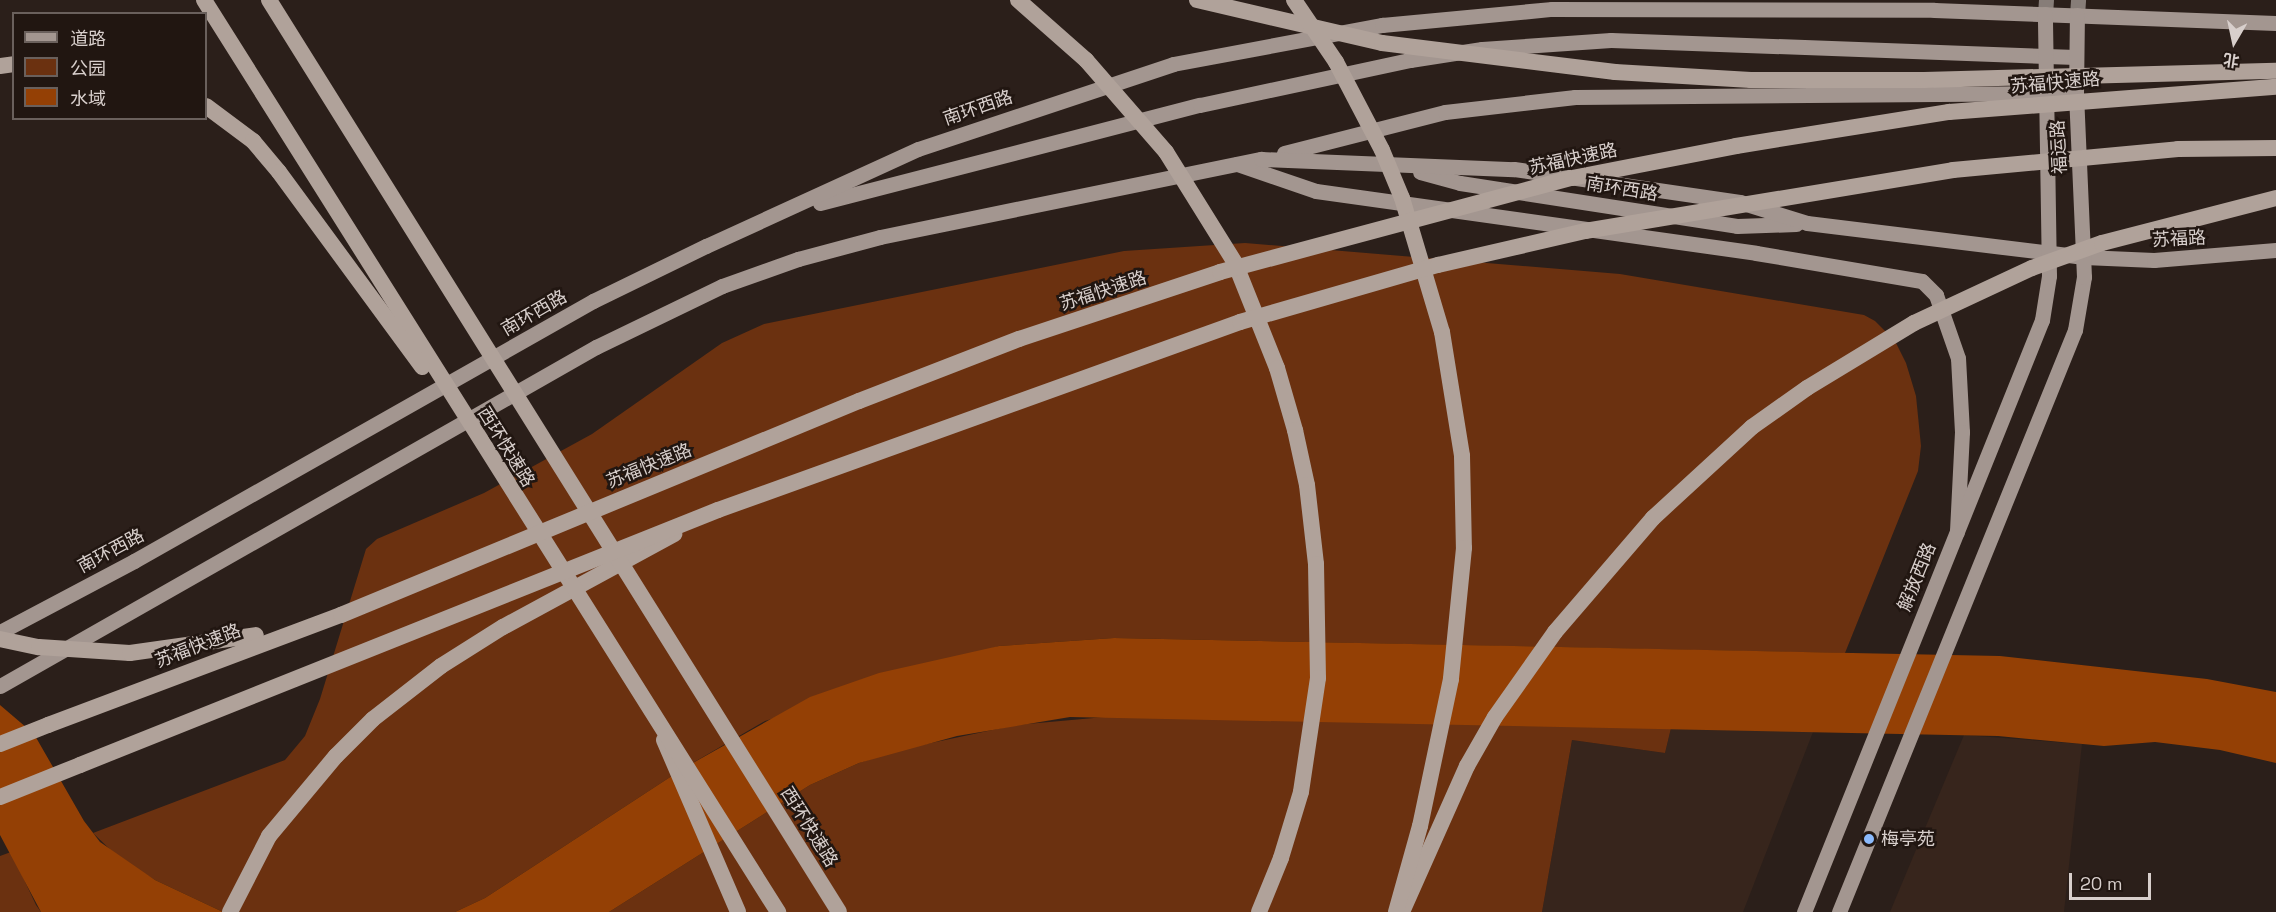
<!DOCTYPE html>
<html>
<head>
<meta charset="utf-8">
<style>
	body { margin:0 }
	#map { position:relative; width:2276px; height:912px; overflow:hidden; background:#2b1f1a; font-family:"Space Grotesk","Noto Sans SC",sans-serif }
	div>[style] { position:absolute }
	.built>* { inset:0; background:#37251c }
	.green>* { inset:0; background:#6b3110 }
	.water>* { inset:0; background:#944005 }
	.secondary>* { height:15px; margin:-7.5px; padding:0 7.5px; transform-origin:7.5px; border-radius:7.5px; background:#877d78 }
	.primary>* { height:15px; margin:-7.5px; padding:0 7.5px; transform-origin:7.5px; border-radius:7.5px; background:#a39690 }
	.trunk>* { height:16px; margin:-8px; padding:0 8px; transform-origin:8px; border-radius:8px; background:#b0a29a }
	.trunk-bridge>* { height:16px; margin:-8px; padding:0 8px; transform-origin:8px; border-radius:8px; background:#b0a29a }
	.dots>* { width:16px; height:16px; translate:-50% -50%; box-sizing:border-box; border:3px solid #211611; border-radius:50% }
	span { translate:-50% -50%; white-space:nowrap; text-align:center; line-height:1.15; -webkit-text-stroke:5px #211611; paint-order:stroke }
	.street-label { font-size:18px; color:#d8cfcc }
	.poi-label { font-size:18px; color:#d8cfcc }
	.left { translate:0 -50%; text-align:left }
	.legend { position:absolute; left:12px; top:12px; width:195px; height:108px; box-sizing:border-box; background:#211611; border:2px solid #6a605c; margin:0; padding:8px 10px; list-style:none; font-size:18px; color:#d8cfcc }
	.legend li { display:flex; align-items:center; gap:12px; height:30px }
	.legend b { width:30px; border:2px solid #6a605c }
	.north { position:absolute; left:2204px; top:12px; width:60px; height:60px; -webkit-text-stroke:4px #211611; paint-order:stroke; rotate:189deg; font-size:16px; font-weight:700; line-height:24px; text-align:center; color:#d8cfcc }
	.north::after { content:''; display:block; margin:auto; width:21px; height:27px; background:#d8cfcc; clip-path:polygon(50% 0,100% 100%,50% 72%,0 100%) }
	.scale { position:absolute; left:2069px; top:873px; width:82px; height:27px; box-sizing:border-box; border:3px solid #d8cfcc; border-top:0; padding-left:8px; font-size:18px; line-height:21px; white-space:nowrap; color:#d8cfcc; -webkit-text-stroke:4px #211611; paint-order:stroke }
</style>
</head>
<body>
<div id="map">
	<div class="built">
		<div style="clip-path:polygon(1671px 728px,1813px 732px,1743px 912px,1542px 912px,1572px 740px,1665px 753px)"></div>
		<div style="clip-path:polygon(1964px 735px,2082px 744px,2064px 912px,1890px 912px)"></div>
	</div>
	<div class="green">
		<div style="clip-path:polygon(1245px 243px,1620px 274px,1864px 315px,1875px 321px,1895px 341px,1906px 363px,1916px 396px,1921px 446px,1918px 471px,1845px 653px,1114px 638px,999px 646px,765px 721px,684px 768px,485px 898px,455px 912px,223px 912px,155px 880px,119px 858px,93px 833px,285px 760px,305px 736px,320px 699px,366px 549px,377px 539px,484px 493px,592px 434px,722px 343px,764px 324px,1124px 251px)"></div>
		<div style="clip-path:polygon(1116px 716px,1671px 728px,1665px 753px,1572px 740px,1542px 912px,609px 912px,810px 785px,859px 763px,898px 750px,1016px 725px)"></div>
		<div style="clip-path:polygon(11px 852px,36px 905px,41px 912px,0 912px,0 856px)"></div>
	</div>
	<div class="water">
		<div style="clip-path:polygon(1114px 638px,2000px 656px,2207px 679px,2276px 692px,2276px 763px,2220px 750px,2155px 742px,2104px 746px,1998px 736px,1070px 717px,957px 736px,859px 763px,810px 785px,609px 912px,455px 912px,485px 898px,684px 768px,810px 697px,879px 673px,999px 646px)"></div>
		<div style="clip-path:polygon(0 705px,34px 734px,84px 821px,100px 842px,155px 880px,223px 912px,41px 912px,0 835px)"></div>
	</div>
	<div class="secondary">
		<div style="left:2045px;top:14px;width:14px;rotate:-86deg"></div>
		<div style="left:2077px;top:15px;width:15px;rotate:-86deg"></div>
	</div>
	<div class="primary">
		<div style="left:1284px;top:153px;width:166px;rotate:-14.3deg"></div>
		<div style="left:1445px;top:112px;width:131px;rotate:-6.6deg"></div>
		<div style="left:1575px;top:97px;width:501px;rotate:-0.46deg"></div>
		<div style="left:1237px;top:164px;width:83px;rotate:18.9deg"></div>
		<div style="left:1316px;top:191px;width:444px;rotate:8deg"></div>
		<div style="left:1756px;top:253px;width:168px;rotate:9.6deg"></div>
		<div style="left:1922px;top:281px;width:20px;rotate:45deg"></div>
		<div style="left:1936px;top:295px;width:67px;rotate:70.8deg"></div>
		<div style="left:1958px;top:358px;width:74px;rotate:86.9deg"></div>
		<div style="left:1962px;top:432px;width:100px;rotate:92.9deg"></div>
		<div style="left:1420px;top:172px;width:41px;rotate:15.4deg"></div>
		<div style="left:1460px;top:183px;width:280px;rotate:8.8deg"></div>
		<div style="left:1737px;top:226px;width:59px;rotate:-1.9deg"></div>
		<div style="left:820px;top:203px;width:392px;rotate:-14.5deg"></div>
		<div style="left:1200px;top:105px;width:215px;rotate:-12.1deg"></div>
		<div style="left:1410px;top:60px;width:73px;rotate:-8.7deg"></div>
		<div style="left:1482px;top:49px;width:129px;rotate:-4deg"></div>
		<div style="left:1611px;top:40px;width:465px;rotate:2.1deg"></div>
		<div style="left:0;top:632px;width:152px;rotate:-27.9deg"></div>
		<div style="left:134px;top:561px;width:528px;rotate:-29.53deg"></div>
		<div style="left:593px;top:301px;width:126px;rotate:-26deg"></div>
		<div style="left:706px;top:246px;width:233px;rotate:-24.6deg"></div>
		<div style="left:918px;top:149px;width:269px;rotate:-18.4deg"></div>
		<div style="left:1173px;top:64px;width:213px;rotate:-10.6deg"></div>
		<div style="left:1382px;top:25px;width:171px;rotate:-5.4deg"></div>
		<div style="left:1552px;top:9px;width:382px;rotate:0.1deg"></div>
		<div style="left:1934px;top:10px;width:342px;rotate:2.2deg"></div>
		<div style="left:0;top:686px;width:686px;rotate:-29.63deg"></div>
		<div style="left:596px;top:347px;width:140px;rotate:-25.8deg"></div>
		<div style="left:722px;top:286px;width:81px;rotate:-19.6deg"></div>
		<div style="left:798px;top:259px;width:85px;rotate:-15deg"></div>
		<div style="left:880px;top:237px;width:389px;rotate:-11.6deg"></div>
		<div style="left:1261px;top:159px;width:253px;rotate:2.3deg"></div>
		<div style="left:1514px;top:169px;width:228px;rotate:8.3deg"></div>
		<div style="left:1740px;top:202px;width:70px;rotate:17.4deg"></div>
		<div style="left:1807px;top:223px;width:279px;rotate:7deg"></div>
		<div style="left:2084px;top:257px;width:70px;rotate:2.5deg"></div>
		<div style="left:2154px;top:260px;width:122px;rotate:-4.7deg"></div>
		<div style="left:1804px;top:912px;width:638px;rotate:-68.1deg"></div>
		<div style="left:2042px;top:320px;width:45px;rotate:-81deg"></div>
		<div style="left:2049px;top:276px;width:262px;rotate:-90.9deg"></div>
		<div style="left:1839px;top:912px;width:628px;rotate:-67.93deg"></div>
		<div style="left:2075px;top:330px;width:54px;rotate:-80.4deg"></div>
		<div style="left:2084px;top:277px;width:184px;rotate:-92.5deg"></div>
		<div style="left:2076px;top:93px;width:78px;rotate:-89.3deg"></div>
	</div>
	<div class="trunk">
		<div style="left:0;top:66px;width:14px;rotate:-8deg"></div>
		<div style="left:0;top:639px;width:40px;rotate:12deg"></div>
		<div style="left:664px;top:740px;width:187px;rotate:66.7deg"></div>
		<div style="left:0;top:744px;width:52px;rotate:-21.6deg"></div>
		<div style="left:0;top:797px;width:86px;rotate:-21.8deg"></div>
		<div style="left:230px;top:912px;width:85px;rotate:-62.8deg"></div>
		<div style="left:269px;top:836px;width:104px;rotate:-50.1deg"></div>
		<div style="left:336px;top:756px;width:52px;rotate:-45deg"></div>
		<div style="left:373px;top:719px;width:86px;rotate:-37.9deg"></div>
		<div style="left:441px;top:666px;width:73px;rotate:-32.2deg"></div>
		<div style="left:503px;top:627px;width:195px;rotate:-28.5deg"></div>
		<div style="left:1402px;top:912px;width:160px;rotate:-66deg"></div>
		<div style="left:1467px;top:766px;width:56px;rotate:-60.3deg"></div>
		<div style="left:1495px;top:717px;width:104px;rotate:-54.8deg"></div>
		<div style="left:1555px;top:632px;width:150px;rotate:-49.3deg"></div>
		<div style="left:1653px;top:518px;width:134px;rotate:-42.6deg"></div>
		<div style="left:1752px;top:427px;width:67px;rotate:-35.3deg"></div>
	</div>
	<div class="trunk-bridge">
		<div style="left:204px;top:0;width:1078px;rotate:57.81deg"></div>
		<div style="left:269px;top:0;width:1075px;rotate:57.99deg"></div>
		<div style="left:1018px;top:0;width:91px;rotate:41.4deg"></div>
		<div style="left:1086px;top:60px;width:122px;rotate:49deg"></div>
		<div style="left:1166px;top:152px;width:131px;rotate:58.1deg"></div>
		<div style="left:1235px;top:263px;width:113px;rotate:68.2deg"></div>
		<div style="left:1277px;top:368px;width:65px;rotate:73.8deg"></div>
		<div style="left:1295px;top:430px;width:56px;rotate:77.7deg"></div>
		<div style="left:1307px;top:485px;width:80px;rotate:83.5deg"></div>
		<div style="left:1316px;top:564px;width:114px;rotate:89deg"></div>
		<div style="left:1318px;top:678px;width:115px;rotate:98.5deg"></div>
		<div style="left:1301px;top:792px;width:69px;rotate:106.9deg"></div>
		<div style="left:1281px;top:858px;width:58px;rotate:112.2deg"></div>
		<div style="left:1197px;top:0;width:190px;rotate:13.1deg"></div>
		<div style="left:1382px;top:43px;width:235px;rotate:7.1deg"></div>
		<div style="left:1615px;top:72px;width:136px;rotate:3.4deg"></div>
		<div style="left:1751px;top:80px;width:173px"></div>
		<div style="left:1924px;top:80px;width:352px;rotate:-1.5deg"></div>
		<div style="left:1294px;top:0;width:75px;rotate:55.9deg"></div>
		<div style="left:1336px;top:62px;width:99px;rotate:62.4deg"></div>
		<div style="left:1382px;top:150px;width:52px;rotate:67.4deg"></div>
		<div style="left:1402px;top:198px;width:140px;rotate:73.4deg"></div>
		<div style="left:1442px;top:332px;width:126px;rotate:80.8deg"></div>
		<div style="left:1462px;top:456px;width:92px;rotate:88.8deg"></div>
		<div style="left:1464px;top:548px;width:132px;rotate:95.7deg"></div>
		<div style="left:1451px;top:679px;width:150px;rotate:101.9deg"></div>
		<div style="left:1420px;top:826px;width:89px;rotate:105.6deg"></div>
		<div style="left:206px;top:106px;width:59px;rotate:36.7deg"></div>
		<div style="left:253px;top:141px;width:40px;rotate:50deg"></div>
		<div style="left:279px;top:172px;width:242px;rotate:53.7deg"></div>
		<div style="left:1807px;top:388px;width:125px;rotate:-31.3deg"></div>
		<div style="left:1914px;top:323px;width:130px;rotate:-25deg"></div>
		<div style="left:2032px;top:268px;width:74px;rotate:-19.7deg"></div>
		<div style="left:2102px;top:243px;width:180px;rotate:-14.5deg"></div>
		<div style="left:39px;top:647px;width:91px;rotate:3.8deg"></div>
		<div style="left:130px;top:653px;width:127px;rotate:-8.1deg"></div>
		<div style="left:48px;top:725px;width:313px;rotate:-20.6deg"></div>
		<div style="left:341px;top:615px;width:560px;rotate:-22.45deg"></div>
		<div style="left:859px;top:401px;width:172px;rotate:-21.2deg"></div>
		<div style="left:1019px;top:339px;width:212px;rotate:-18.4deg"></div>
		<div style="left:1220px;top:272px;width:364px;rotate:-15deg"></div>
		<div style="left:1572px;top:178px;width:167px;rotate:-11deg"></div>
		<div style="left:1736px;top:146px;width:216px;rotate:-9.1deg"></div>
		<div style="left:1949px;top:112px;width:328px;rotate:-4.4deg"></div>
		<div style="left:80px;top:765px;width:687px;rotate:-21.79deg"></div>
		<div style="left:718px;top:510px;width:555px;rotate:-19.81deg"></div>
		<div style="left:1240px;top:322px;width:206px;rotate:-16.1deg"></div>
		<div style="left:1438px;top:265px;width:151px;rotate:-13deg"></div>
		<div style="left:1585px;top:231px;width:373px;rotate:-9.4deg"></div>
		<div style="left:1953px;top:170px;width:226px;rotate:-5.3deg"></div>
		<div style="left:2178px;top:149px;width:98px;rotate:-0.6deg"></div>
	</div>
	<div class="dots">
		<div style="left:1869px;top:839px;background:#8bbafc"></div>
	</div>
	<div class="street-label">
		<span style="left:2055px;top:83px;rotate:-5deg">苏福快速路</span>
		<span style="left:978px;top:108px;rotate:-19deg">南环西路</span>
		<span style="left:2059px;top:147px;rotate:-93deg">福运路</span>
		<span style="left:1573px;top:159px;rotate:-12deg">苏福快速路</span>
		<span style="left:1622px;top:189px;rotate:9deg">南环西路</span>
		<span style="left:2179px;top:239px;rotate:-3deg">苏福路</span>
		<span style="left:1103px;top:291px;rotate:-18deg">苏福快速路</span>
		<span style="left:534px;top:313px;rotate:-30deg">南环西路</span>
		<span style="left:506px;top:447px;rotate:58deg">西环快速路</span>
		<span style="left:649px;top:466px;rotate:-22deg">苏福快速路</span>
		<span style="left:111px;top:551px;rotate:-28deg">南环西路</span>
		<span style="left:1917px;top:577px;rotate:-68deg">解放西路</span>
		<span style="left:198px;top:646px;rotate:-21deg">苏福快速路</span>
		<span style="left:809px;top:827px;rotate:58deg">西环快速路</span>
	</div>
	<div class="poi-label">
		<span class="left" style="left:1881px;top:839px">梅亭苑</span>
	</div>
	<ul class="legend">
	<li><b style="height:8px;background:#a39690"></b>道路</li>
	<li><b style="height:16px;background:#6b3110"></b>公园</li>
	<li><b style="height:16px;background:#944005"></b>水域</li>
	</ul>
	<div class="north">北</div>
	<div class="scale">20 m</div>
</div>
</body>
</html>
